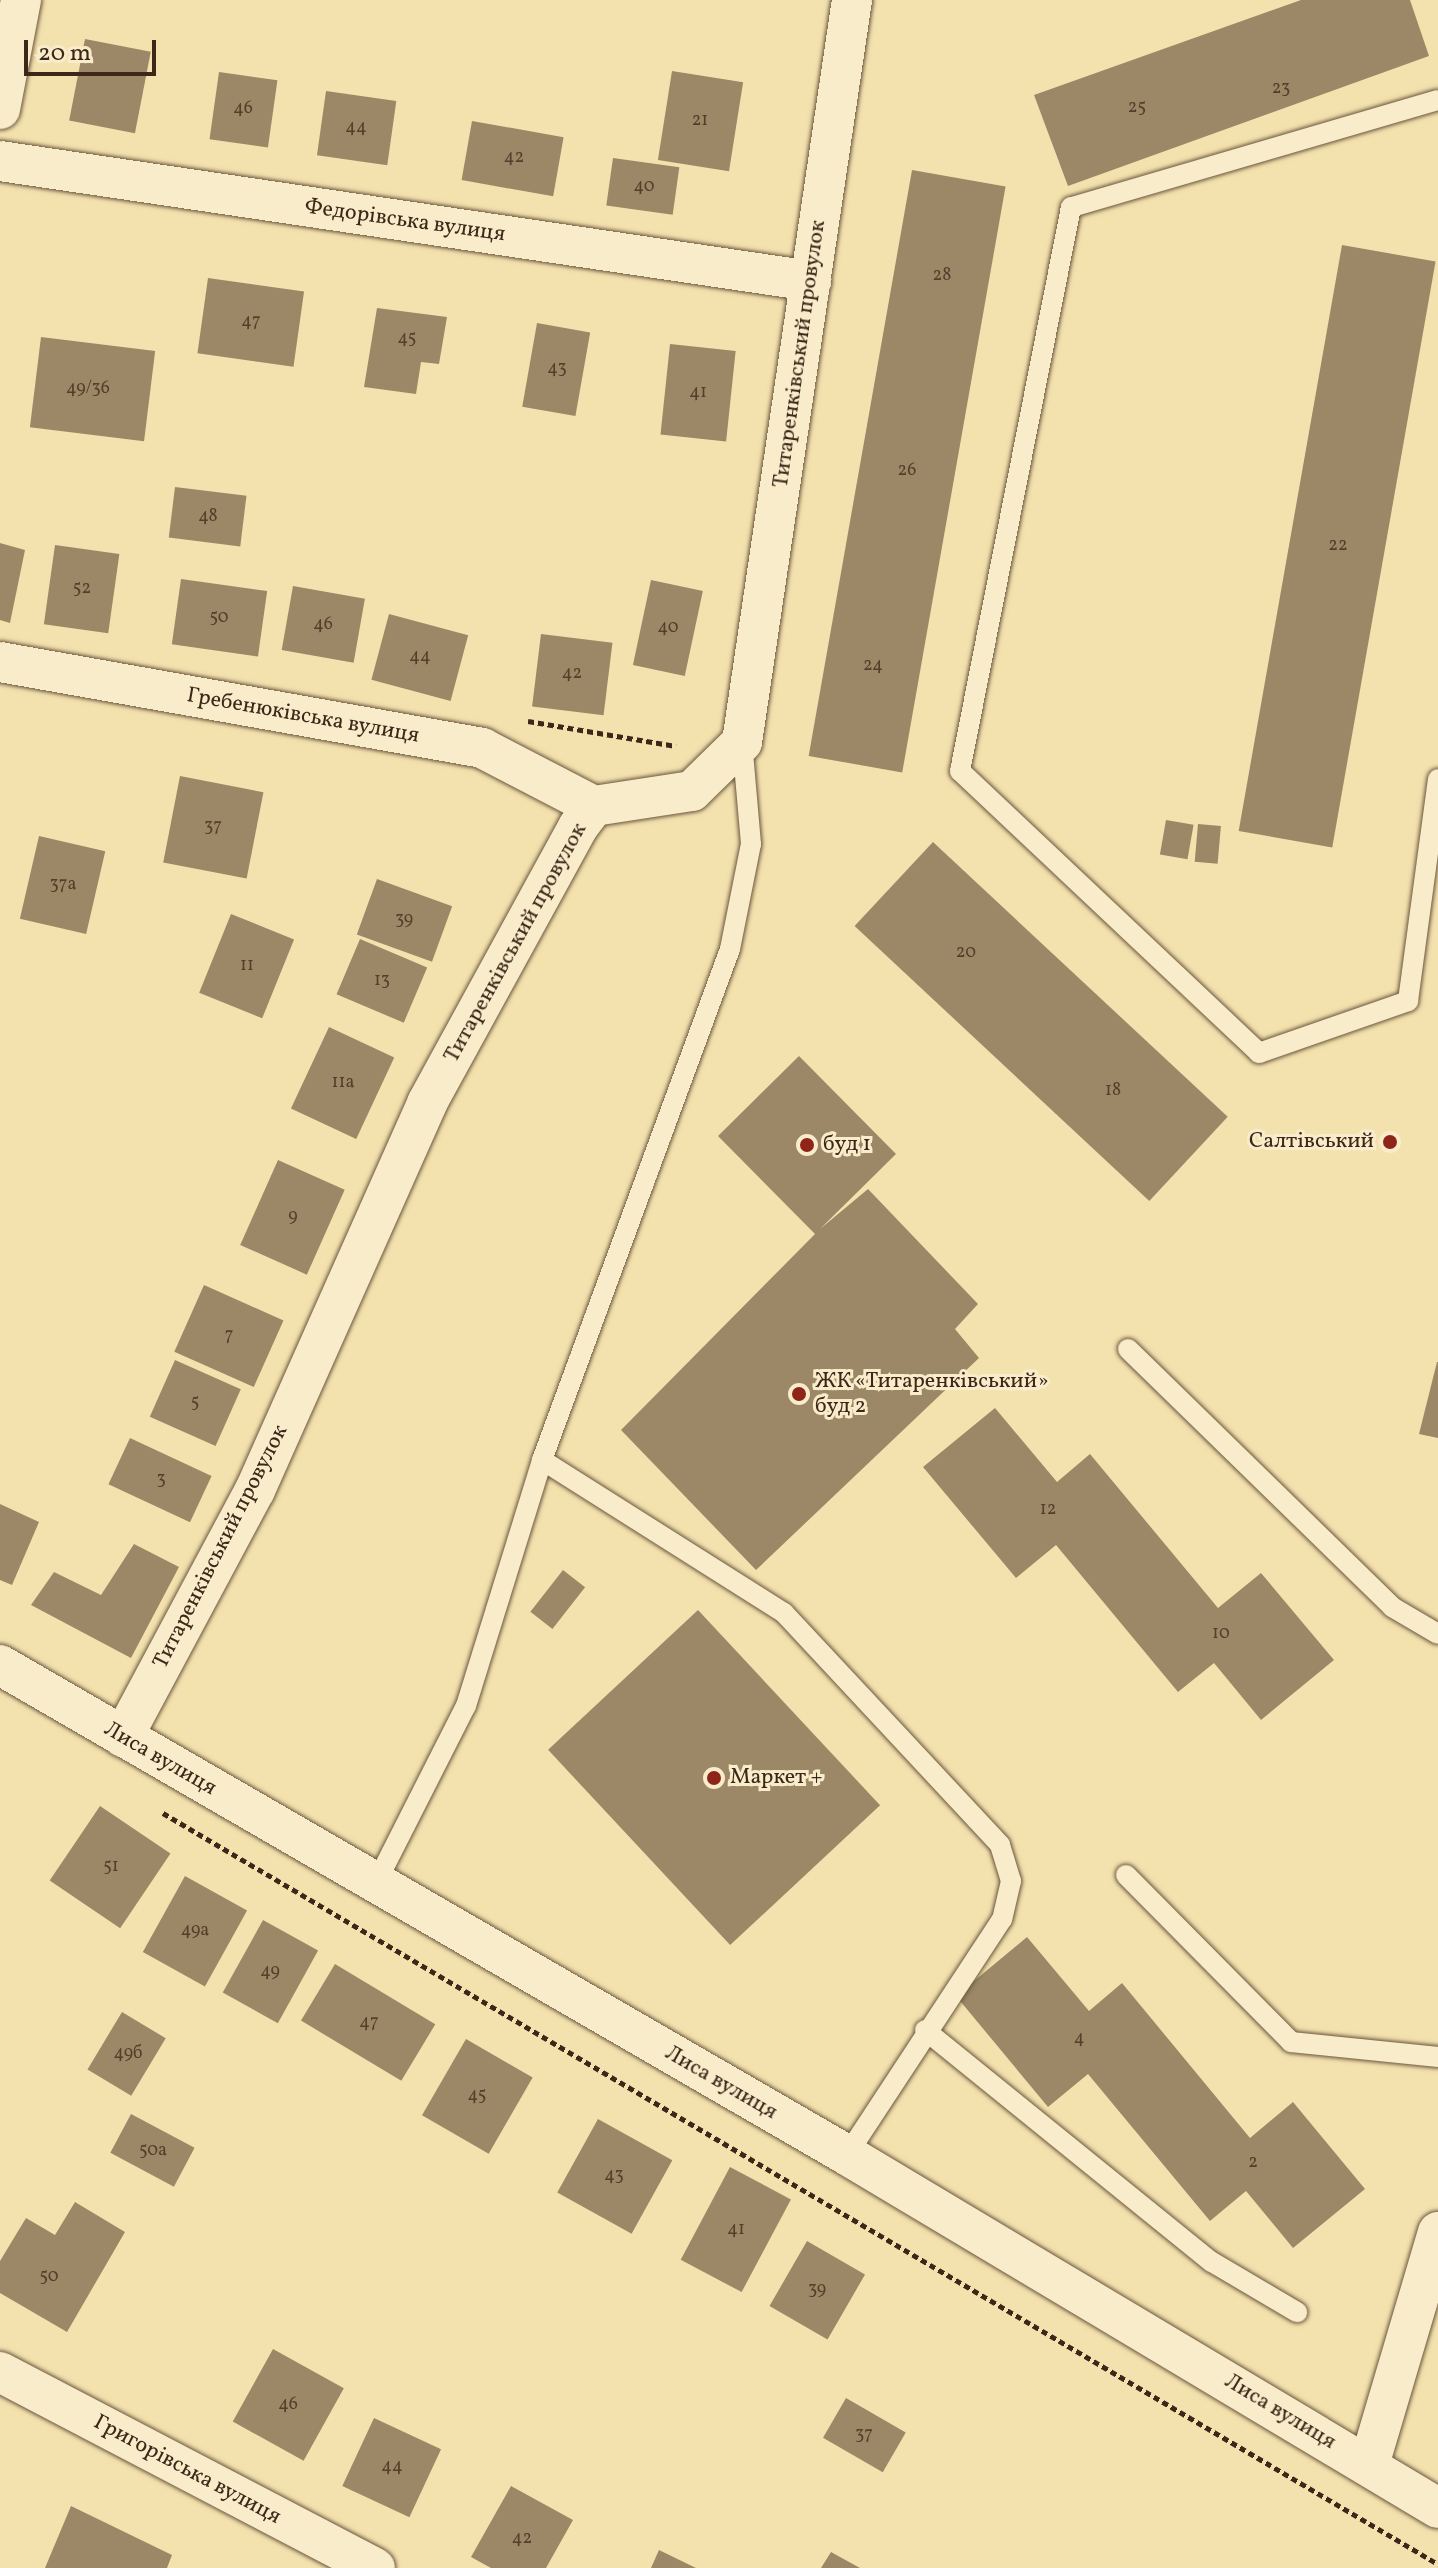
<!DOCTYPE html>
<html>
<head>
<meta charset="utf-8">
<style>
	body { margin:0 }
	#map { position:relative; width:1438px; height:2568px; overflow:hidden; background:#f4e2ae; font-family:Vollkorn,serif }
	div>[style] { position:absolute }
	.building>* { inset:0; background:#9c8866; transform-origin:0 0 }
	.path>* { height:5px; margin-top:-2.5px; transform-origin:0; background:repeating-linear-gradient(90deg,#3c2719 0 6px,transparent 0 10px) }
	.roads { filter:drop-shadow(0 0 2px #6a563e) drop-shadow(0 0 2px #6a563e) }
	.service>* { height:20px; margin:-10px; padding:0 10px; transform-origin:10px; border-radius:10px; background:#f8ecca }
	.minor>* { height:40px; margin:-20px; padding:0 20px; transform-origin:20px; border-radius:20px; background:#f8ecca }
	.dots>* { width:22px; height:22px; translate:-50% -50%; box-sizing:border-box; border:4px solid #f8ecca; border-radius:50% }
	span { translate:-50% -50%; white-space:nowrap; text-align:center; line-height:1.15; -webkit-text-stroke:6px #f8ecca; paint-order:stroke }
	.number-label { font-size:18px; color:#543f2c }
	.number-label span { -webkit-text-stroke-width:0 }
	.street-label { font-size:22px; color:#3c2719 }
	.poi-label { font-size:22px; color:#3c2719 }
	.right { translate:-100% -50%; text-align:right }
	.left { translate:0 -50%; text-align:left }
	.scale { position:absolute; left:24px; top:40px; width:132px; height:36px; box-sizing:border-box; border:4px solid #3c2719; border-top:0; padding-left:10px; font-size:24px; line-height:28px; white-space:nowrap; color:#3c2719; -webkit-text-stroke:6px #f8ecca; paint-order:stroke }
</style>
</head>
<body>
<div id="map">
	<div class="building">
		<div style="clip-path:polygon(1301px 0,1410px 0,1429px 56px,1068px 186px,1034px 95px)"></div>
		<div style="left:85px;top:39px;width:67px;height:83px;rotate:11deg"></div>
		<div style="left:672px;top:71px;width:72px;height:90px;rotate:9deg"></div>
		<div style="left:219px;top:72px;width:59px;height:68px;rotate:8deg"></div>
		<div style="left:326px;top:91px;width:71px;height:65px;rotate:8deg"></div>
		<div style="left:472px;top:121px;width:93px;height:60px;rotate:10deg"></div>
		<div style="left:613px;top:158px;width:67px;height:48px;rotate:8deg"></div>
		<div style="left:912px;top:170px;width:95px;height:595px;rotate:10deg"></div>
		<div style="left:1342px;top:245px;width:95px;height:595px;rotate:10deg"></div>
		<div style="left:208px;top:278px;width:97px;height:76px;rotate:8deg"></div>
		<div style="clip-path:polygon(377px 308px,447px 317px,439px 364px,421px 362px,416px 394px,364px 387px)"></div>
		<div style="left:537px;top:323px;width:54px;height:85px;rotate:10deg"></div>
		<div style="left:41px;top:337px;width:115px;height:91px;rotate:7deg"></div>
		<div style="left:670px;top:344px;width:66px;height:91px;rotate:6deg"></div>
		<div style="left:175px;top:487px;width:72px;height:51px;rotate:7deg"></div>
		<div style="clip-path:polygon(0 543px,25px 550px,10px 623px,0 620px)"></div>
		<div style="left:55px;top:545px;width:65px;height:80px;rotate:8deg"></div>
		<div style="left:181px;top:579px;width:87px;height:66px;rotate:8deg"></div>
		<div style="left:651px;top:580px;width:53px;height:87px;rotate:12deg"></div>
		<div style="left:293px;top:586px;width:73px;height:65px;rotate:10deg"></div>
		<div style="left:389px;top:614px;width:82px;height:68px;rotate:15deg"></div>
		<div style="left:541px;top:634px;width:72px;height:73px;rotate:7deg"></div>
		<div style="left:180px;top:776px;width:85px;height:88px;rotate:11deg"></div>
		<div style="left:1166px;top:820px;width:28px;height:35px;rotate:10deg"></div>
		<div style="left:1198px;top:824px;width:23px;height:38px;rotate:5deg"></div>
		<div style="left:39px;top:836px;width:68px;height:85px;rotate:13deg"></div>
		<div style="left:933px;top:842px;width:403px;height:115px;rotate:43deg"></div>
		<div style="left:377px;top:879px;width:80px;height:59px;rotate:20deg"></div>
		<div style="left:231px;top:914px;width:68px;height:85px;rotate:22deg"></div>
		<div style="left:360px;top:939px;width:73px;height:60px;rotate:23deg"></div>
		<div style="left:329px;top:1027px;width:72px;height:90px;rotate:25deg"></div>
		<div style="clip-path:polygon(799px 1056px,896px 1154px,820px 1229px,868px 1189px,978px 1304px,955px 1329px,979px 1358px,756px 1570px,621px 1430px,815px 1234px,718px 1136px)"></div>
		<div style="left:278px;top:1160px;width:73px;height:93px;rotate:24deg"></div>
		<div style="left:204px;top:1285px;width:87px;height:73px;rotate:24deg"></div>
		<div style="left:175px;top:1360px;width:72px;height:62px;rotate:24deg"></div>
		<div style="clip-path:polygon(1437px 1362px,1438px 1362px,1438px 1438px,1419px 1434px)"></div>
		<div style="clip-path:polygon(995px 1408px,1057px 1482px,1090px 1454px,1218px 1608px,1261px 1573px,1334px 1660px,1261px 1720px,1214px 1663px,1178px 1692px,1056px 1545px,1016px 1578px,923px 1467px)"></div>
		<div style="left:130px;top:1438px;width:90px;height:51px;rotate:25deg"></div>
		<div style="clip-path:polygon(0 1504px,39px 1522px,12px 1585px,0 1580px)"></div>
		<div style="clip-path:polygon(134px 1544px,179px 1567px,131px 1658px,31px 1605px,54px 1572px,101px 1595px)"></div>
		<div style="left:563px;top:1570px;width:28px;height:53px;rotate:38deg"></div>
		<div style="left:698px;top:1610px;width:267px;height:205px;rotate:47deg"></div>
		<div style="left:100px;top:1806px;width:85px;height:90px;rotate:34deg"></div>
		<div style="left:185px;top:1876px;width:71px;height:87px;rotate:29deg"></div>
		<div style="left:263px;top:1920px;width:63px;height:83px;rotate:29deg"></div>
		<div style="clip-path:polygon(1027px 1937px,1089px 2011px,1122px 1983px,1250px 2138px,1293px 2102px,1365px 2189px,1293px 2248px,1246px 2191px,1210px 2221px,1088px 2074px,1048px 2107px,956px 1996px)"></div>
		<div style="left:335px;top:1964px;width:117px;height:66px;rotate:31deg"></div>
		<div style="left:122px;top:2012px;width:51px;height:67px;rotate:31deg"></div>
		<div style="left:466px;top:2039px;width:77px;height:88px;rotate:30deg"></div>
		<div style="left:131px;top:2114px;width:72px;height:44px;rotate:28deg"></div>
		<div style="left:598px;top:2119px;width:85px;height:84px;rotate:29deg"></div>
		<div style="left:730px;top:2167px;width:69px;height:105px;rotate:28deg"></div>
		<div style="clip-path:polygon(75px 2202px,125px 2232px,67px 2332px,0 2293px,0 2261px,26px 2218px,55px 2235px)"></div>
		<div style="left:807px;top:2241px;width:67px;height:75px;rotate:30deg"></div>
		<div style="left:273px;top:2349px;width:81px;height:83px;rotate:29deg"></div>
		<div style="left:846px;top:2398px;width:69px;height:46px;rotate:30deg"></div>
		<div style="left:374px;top:2418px;width:74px;height:75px;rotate:25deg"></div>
		<div style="clip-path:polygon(511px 2486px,573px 2520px,546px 2568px,491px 2568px,471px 2557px)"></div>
		<div style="clip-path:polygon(71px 2506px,172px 2555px,167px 2568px,45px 2568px)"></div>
		<div style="clip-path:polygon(659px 2550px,696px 2568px,651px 2568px)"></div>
		<div style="clip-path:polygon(831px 2552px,860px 2568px,821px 2568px)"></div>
	</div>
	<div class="path">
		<div style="left:528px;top:721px;width:150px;rotate:9.6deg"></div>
		<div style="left:163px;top:1813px;width:1480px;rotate:30.5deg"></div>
	</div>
	<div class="roads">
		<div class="service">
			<div style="left:1438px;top:100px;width:382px;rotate:163.7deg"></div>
			<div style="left:1071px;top:207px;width:575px;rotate:101.13deg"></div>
			<div style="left:960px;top:771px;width:411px;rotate:43.3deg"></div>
			<div style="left:1259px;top:1053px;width:158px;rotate:-19.2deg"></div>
			<div style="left:1408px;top:1001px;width:224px;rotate:-82.3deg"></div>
			<div style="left:1128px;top:1349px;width:369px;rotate:44.3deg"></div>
			<div style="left:1392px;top:1607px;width:53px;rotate:30.4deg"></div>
			<div style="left:542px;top:1460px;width:286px;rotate:32.3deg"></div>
			<div style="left:784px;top:1613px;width:317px;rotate:47deg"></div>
			<div style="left:1000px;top:1845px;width:38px;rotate:73deg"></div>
			<div style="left:1011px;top:1881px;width:39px;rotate:103deg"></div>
			<div style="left:1002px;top:1919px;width:282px;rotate:123.3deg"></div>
			<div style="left:1126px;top:1875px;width:235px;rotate:45.3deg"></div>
			<div style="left:1291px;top:2042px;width:148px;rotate:5.8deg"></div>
			<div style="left:375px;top:1885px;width:201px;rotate:-63.1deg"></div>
			<div style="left:466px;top:1706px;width:257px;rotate:-72.8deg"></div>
			<div style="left:542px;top:1460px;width:544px;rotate:-69.8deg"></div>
			<div style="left:730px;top:949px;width:107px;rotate:-78.7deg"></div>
			<div style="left:751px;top:844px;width:102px;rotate:-95deg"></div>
			<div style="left:925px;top:2030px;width:369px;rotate:39deg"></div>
			<div style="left:1212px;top:2262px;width:99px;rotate:30.5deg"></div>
		</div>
		<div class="minor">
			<div style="left:0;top:109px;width:111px;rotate:-79.1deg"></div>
			<div style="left:0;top:161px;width:820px;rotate:8.42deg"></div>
			<div style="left:0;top:662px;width:490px;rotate:10.1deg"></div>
			<div style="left:482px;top:748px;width:126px;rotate:27.4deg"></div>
			<div style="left:0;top:1665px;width:979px;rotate:30.05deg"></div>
			<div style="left:847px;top:2155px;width:688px;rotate:30.85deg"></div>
			<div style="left:123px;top:1737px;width:280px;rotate:-61.9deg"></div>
			<div style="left:255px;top:1490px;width:424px;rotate:-66deg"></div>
			<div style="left:427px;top:1103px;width:315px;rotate:-61.3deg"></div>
			<div style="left:578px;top:827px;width:26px;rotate:-53deg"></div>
			<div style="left:594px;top:806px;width:99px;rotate:-8.7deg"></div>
			<div style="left:692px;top:791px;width:70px;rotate:-44.4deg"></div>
			<div style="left:742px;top:742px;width:750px;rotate:-81.57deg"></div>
			<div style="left:0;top:2372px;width:423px;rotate:27.6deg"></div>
			<div style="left:1369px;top:2465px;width:243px;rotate:-73.5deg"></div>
		</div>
	</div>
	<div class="dots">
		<div style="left:1390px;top:1142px;background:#8f2418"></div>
		<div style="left:807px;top:1145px;background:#8f2418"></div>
		<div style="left:799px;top:1394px;background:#8f2418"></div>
		<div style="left:714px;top:1778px;background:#8f2418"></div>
	</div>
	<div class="number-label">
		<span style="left:1281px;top:89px">23</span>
		<span style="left:1137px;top:108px">25</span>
		<span style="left:243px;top:109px">46</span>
		<span style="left:700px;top:121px">21</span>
		<span style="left:356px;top:128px">44</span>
		<span style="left:514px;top:158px">42</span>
		<span style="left:644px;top:187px">40</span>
		<span style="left:942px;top:276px">28</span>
		<span style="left:251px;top:322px">47</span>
		<span style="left:407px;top:339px">45</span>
		<span style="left:557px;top:369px">43</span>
		<span style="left:88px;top:389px">49/36</span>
		<span style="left:698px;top:393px">41</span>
		<span style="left:907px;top:471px">26</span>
		<span style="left:208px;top:517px">48</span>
		<span style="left:1338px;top:546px">22</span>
		<span style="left:82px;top:589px">52</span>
		<span style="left:219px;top:618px">50</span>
		<span style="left:323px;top:625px">46</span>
		<span style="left:668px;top:628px">40</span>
		<span style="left:420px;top:657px">44</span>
		<span style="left:873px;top:666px">24</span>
		<span style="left:572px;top:674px">42</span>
		<span style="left:213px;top:827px">37</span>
		<span style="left:63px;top:885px">37а</span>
		<span style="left:404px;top:920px">39</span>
		<span style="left:966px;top:953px">20</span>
		<span style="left:247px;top:966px">11</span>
		<span style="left:382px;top:981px">13</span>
		<span style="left:343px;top:1083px">11а</span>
		<span style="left:1113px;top:1091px">18</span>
		<span style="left:293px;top:1217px">9</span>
		<span style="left:229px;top:1336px">7</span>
		<span style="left:195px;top:1403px">5</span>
		<span style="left:161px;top:1480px">3</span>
		<span style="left:1048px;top:1510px">12</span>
		<span style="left:1221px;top:1634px">10</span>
		<span style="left:111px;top:1867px">51</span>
		<span style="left:195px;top:1931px">49а</span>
		<span style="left:270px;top:1972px">49</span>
		<span style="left:369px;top:2023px">47</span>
		<span style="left:1079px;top:2039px">4</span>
		<span style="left:128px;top:2054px">49б</span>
		<span style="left:477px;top:2096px">45</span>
		<span style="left:153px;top:2151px">50а</span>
		<span style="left:1253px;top:2163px">2</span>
		<span style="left:614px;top:2176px">43</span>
		<span style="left:736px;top:2230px">41</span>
		<span style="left:49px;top:2277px">50</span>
		<span style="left:817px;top:2290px">39</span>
		<span style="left:288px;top:2405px">46</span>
		<span style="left:864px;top:2435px">37</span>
		<span style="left:392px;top:2467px">44</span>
		<span style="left:522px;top:2539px">42</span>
	</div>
	<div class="street-label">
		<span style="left:405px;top:221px;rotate:8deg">Федорівська вулиця</span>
		<span style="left:800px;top:354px;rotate:-82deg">Титаренківський провулок</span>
		<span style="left:303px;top:716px;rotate:10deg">Гребенюківська вулиця</span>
		<span style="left:516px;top:943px;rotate:-61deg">Титаренківський провулок</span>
		<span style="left:221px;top:1547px;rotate:-63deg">Титаренківський провулок</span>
		<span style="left:160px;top:1759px;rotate:30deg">Лиса вулиця</span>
		<span style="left:721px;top:2083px;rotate:30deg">Лиса вулиця</span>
		<span style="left:1280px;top:2412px;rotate:31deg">Лиса вулиця</span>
		<span style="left:187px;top:2470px;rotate:28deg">Григорівська вулиця</span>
	</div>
	<div class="poi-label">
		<span class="right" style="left:1374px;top:1142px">Салтівський</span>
		<span class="left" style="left:823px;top:1145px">буд 1</span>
		<span class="left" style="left:815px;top:1394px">ЖК «Титаренківський»<br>буд 2</span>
		<span class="left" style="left:730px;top:1778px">Маркет +</span>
	</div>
	<div class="scale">20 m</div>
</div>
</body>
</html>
